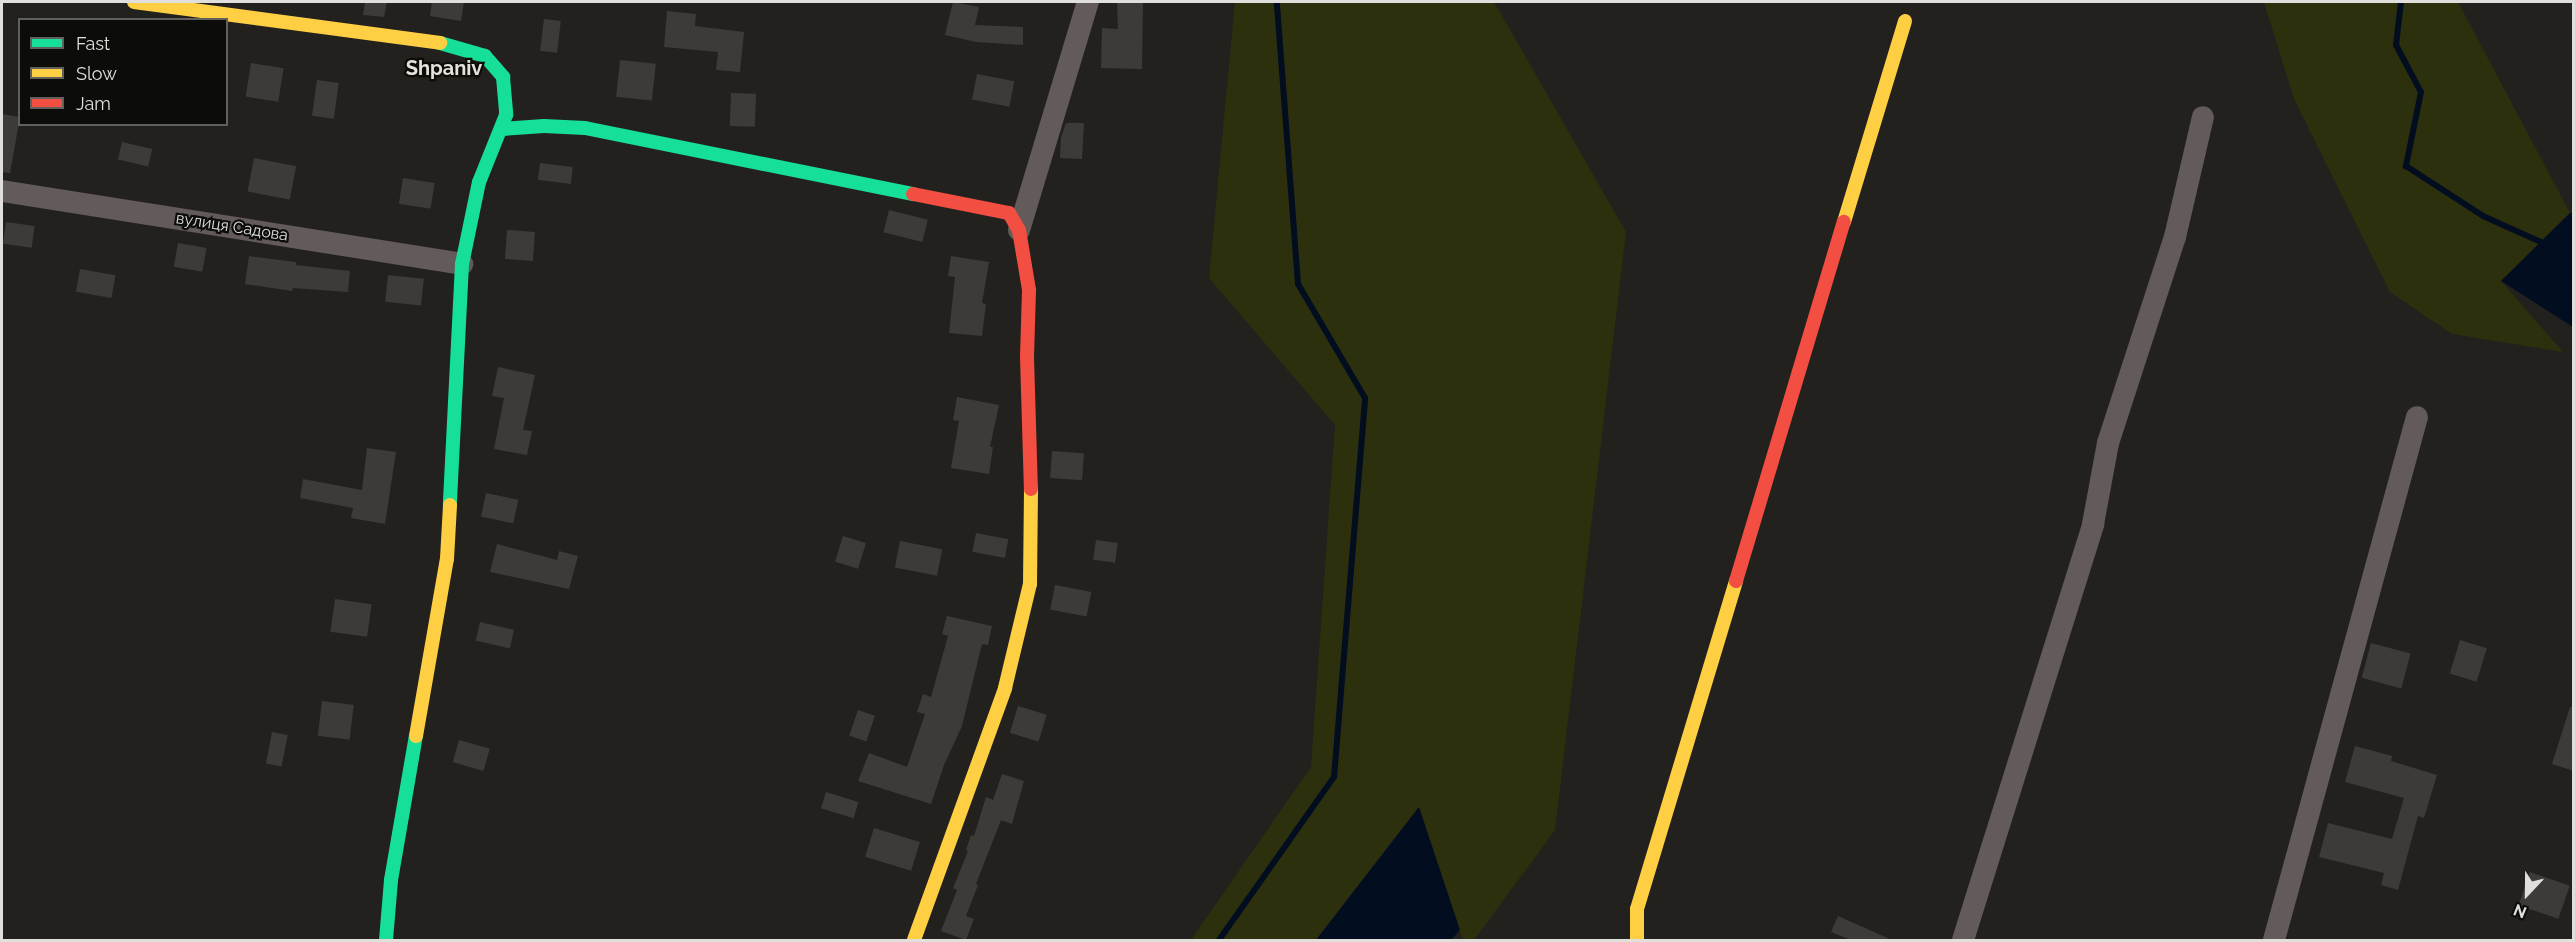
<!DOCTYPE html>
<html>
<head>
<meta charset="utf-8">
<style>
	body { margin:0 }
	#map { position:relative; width:2575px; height:942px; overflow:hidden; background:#23211e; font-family:Raleway,sans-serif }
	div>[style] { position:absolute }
	.green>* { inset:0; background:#2d300d }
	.water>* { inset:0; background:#030d20 }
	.stream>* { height:6px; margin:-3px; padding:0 3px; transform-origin:3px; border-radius:3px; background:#030d20 }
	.building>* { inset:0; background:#3c3b38; transform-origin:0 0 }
	.street>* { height:22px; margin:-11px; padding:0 11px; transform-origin:11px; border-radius:11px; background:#635a5a }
	.fast>* { height:14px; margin:-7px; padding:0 7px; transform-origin:7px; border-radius:7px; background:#16e098 }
	.slow>* { height:14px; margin:-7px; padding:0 7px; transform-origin:7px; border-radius:7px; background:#ffcf43 }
	.jam>* { height:14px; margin:-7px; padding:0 7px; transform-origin:7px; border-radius:7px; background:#f24e42 }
	span { translate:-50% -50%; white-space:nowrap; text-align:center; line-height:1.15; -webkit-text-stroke:4.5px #0c0c09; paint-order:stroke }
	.street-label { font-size:16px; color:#e0dfdb }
	.quarter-label { font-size:20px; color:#e4e2db; font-weight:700 }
	.frame { position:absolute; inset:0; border:3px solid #e0dfdb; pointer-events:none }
	.legend { position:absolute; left:18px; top:18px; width:210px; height:108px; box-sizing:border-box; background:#0c0c09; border:2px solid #61605d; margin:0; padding:8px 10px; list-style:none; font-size:18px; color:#e0dfdb }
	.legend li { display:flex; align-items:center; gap:12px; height:30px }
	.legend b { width:30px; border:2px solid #61605d }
	.north { position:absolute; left:2497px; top:864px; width:60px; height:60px; -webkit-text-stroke:4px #0c0c09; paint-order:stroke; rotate:202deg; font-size:16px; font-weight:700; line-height:24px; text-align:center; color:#e0dfdb }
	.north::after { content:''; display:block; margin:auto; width:21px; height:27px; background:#e0dfdb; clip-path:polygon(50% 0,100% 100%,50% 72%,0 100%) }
</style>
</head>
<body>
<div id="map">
	<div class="green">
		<div style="clip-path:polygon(1235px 2px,1494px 2px,1626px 232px,1555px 830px,1474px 940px,1463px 940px,1418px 808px,1316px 940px,1191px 940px,1311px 767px,1335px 425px,1209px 278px)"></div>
		<div style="clip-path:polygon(2264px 2px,2458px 2px,2570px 213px,2501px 281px,2563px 352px,2452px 334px,2390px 292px,2294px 99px)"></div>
	</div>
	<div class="water">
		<div style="clip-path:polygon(2570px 213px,2574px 213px,2573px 327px,2501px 281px)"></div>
		<div style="clip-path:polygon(1419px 807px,1460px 930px,1451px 940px,1316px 940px)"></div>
	</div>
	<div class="stream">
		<div style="left:2401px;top:2px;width:43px;rotate:96.6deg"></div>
		<div style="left:2396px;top:45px;width:53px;rotate:62deg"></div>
		<div style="left:2421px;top:92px;width:76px;rotate:101.5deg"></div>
		<div style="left:2406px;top:166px;width:92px;rotate:33deg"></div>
		<div style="left:2483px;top:216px;width:66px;rotate:24.2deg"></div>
		<div style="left:1219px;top:940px;width:199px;rotate:-54.8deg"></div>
		<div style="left:1334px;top:777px;width:380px;rotate:-85.3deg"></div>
		<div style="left:1365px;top:398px;width:132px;rotate:-120.4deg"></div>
		<div style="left:1298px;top:284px;width:283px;rotate:-94.3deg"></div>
	</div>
	<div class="building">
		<div style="clip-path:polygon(365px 2px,387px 2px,384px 17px,363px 15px)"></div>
		<div style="clip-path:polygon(432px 2px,464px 2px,461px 21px,430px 16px)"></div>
		<div style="clip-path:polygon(953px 2px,979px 7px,975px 25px,1023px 27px,1023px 45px,976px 42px,945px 35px)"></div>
		<div style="clip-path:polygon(1117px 2px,1143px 2px,1142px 69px,1101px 68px,1102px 28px,1118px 29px)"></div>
		<div style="clip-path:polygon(667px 11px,696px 14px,695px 26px,744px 32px,740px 72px,716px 70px,718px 52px,664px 47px)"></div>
		<div style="left:544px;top:19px;width:17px;height:32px;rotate:7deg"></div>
		<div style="left:620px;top:60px;width:36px;height:37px;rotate:6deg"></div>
		<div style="left:251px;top:63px;width:33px;height:34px;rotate:9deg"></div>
		<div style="left:977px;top:74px;width:38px;height:26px;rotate:11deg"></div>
		<div style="left:317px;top:80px;width:22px;height:36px;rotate:8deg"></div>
		<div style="left:731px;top:93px;width:25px;height:33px;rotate:2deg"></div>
		<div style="clip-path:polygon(2px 114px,20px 117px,10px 173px,2px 172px)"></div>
		<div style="clip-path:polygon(1066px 123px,1084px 123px,1082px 159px,1060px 158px,1061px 137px)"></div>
		<div style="left:122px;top:142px;width:31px;height:18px;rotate:13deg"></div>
		<div style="left:254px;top:158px;width:43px;height:34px;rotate:11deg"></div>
		<div style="left:540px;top:163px;width:33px;height:17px;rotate:7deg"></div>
		<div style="left:403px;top:178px;width:32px;height:26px;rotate:9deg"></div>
		<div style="left:889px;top:210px;width:40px;height:23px;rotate:14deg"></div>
		<div style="left:6px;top:222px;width:29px;height:22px;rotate:8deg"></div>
		<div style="left:507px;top:230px;width:28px;height:29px;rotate:4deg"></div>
		<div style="left:178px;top:243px;width:29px;height:24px;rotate:10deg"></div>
		<div style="clip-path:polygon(249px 256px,296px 262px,296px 265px,350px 271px,348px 292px,293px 288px,292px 291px,245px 284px)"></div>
		<div style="clip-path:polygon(951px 256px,989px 262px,982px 303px,986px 304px,982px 336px,949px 333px,955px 277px,948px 276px)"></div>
		<div style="left:80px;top:269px;width:36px;height:23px;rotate:10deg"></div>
		<div style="left:388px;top:275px;width:36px;height:27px;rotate:6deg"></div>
		<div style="clip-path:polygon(498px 367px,535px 375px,523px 430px,532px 431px,527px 455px,494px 449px,504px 398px,492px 396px)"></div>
		<div style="clip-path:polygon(957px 397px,999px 405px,990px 447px,993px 447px,989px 474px,951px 468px,959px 421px,953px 420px)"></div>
		<div style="clip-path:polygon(367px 448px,396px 452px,385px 524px,351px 518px,353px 508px,300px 498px,303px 479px,362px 490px)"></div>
		<div style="left:1052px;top:451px;width:32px;height:27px;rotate:4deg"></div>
		<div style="left:486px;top:493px;width:33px;height:24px;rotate:12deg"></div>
		<div style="left:976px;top:533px;width:33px;height:19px;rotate:11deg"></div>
		<div style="left:843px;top:536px;width:24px;height:27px;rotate:17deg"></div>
		<div style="left:1096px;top:540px;width:22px;height:20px;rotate:8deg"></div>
		<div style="left:900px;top:541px;width:43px;height:27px;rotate:11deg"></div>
		<div style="clip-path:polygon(497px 544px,557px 560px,559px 551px,578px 556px,569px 589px,490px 572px)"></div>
		<div style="left:1055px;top:585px;width:37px;height:25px;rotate:11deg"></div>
		<div style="left:335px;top:599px;width:37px;height:33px;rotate:8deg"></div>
		<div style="clip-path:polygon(947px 616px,992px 626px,988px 645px,982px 644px,962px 726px,944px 765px,931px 804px,858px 781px,869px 753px,907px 767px,925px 714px,917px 712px,923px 694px,931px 697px,948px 636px,942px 634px)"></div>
		<div style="left:480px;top:622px;width:35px;height:19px;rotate:13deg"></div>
		<div style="left:2460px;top:640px;width:28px;height:35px;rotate:17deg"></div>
		<div style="left:2371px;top:643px;width:41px;height:36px;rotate:15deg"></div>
		<div style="left:322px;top:701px;width:32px;height:35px;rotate:7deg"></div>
		<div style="left:1018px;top:706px;width:30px;height:28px;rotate:17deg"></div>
		<div style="clip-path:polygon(2570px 707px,2574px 707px,2574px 771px,2552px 764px)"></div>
		<div style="left:858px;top:710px;width:18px;height:27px;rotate:19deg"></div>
		<div style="left:272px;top:732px;width:16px;height:32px;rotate:11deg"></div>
		<div style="left:459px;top:740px;width:32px;height:23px;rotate:16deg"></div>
		<div style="clip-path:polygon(2355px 746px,2392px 756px,2391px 761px,2437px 775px,2424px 818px,2418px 816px,2398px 890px,2381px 885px,2384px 873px,2319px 857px,2328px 823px,2392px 839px,2404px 798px,2345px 782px)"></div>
		<div style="clip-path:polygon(1002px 774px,1024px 781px,1012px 824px,1001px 820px,976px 884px,978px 885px,966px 916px,974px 919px,966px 940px,941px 931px,957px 890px,953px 888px,968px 851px,966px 850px,971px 835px,974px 836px,986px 797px,993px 800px)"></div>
		<div style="left:826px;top:792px;width:34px;height:17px;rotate:17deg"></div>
		<div style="left:874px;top:828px;width:48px;height:30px;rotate:17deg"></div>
		<div style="left:2530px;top:872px;width:42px;height:35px;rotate:19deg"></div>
		<div style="clip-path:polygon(1838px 916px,1892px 940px,1851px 940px,1831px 932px)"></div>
	</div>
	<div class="street">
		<div style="left:2px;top:191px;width:466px;rotate:9deg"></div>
		<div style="left:1019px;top:230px;width:238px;rotate:-73.2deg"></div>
		<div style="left:1963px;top:940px;width:436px;rotate:-72.6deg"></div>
		<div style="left:2093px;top:524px;width:82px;rotate:-79.5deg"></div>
		<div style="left:2108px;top:443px;width:217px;rotate:-72deg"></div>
		<div style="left:2175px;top:237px;width:123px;rotate:-76.9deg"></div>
		<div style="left:2274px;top:940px;width:542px;rotate:-74.71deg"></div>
	</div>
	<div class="fast">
		<div style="left:440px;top:43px;width:47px;rotate:16.1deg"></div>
		<div style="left:485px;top:56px;width:28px;rotate:49deg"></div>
		<div style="left:503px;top:77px;width:38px;rotate:85deg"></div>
		<div style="left:506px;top:115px;width:72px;rotate:111.9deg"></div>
		<div style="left:479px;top:182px;width:84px;rotate:101.7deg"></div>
		<div style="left:462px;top:264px;width:241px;rotate:92.9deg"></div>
		<div style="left:502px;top:129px;width:42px;rotate:-4.1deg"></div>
		<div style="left:544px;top:126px;width:41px;rotate:2.8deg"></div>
		<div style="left:585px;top:128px;width:335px;rotate:11.4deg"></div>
		<div style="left:386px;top:940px;width:60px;rotate:-85.2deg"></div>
		<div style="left:391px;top:880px;width:146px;rotate:-80.2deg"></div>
	</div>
	<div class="slow">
		<div style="left:134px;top:2px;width:309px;rotate:7.6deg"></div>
		<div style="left:1844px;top:222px;width:210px;rotate:-73.1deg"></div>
		<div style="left:416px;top:736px;width:180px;rotate:-80.1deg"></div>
		<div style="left:447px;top:559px;width:54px;rotate:-86.8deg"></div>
		<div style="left:914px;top:940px;width:268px;rotate:-70.1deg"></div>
		<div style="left:1005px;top:688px;width:107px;rotate:-76.5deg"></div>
		<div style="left:1030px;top:584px;width:95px;rotate:-89.4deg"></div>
		<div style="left:1637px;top:940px;width:31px;rotate:-90deg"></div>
		<div style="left:1637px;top:909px;width:343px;rotate:-73.2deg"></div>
	</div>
	<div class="jam">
		<div style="left:913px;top:194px;width:98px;rotate:11.2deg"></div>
		<div style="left:1009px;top:213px;width:20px;rotate:60deg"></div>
		<div style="left:1019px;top:230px;width:61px;rotate:80.5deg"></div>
		<div style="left:1029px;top:290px;width:67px;rotate:91.7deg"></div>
		<div style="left:1027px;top:357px;width:132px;rotate:88.3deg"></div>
		<div style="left:1736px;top:581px;width:375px;rotate:-73.3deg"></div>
	</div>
	<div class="street-label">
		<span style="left:232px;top:227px;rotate:9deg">вулиця Садова</span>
	</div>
	<div class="quarter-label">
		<span style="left:444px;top:68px">Shpaniv</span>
	</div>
	<div class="frame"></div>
	<ul class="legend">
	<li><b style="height:8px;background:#16e098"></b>Fast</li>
	<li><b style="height:8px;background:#ffcf43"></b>Slow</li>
	<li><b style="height:8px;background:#f24e42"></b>Jam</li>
	</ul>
	<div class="north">N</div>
</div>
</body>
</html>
